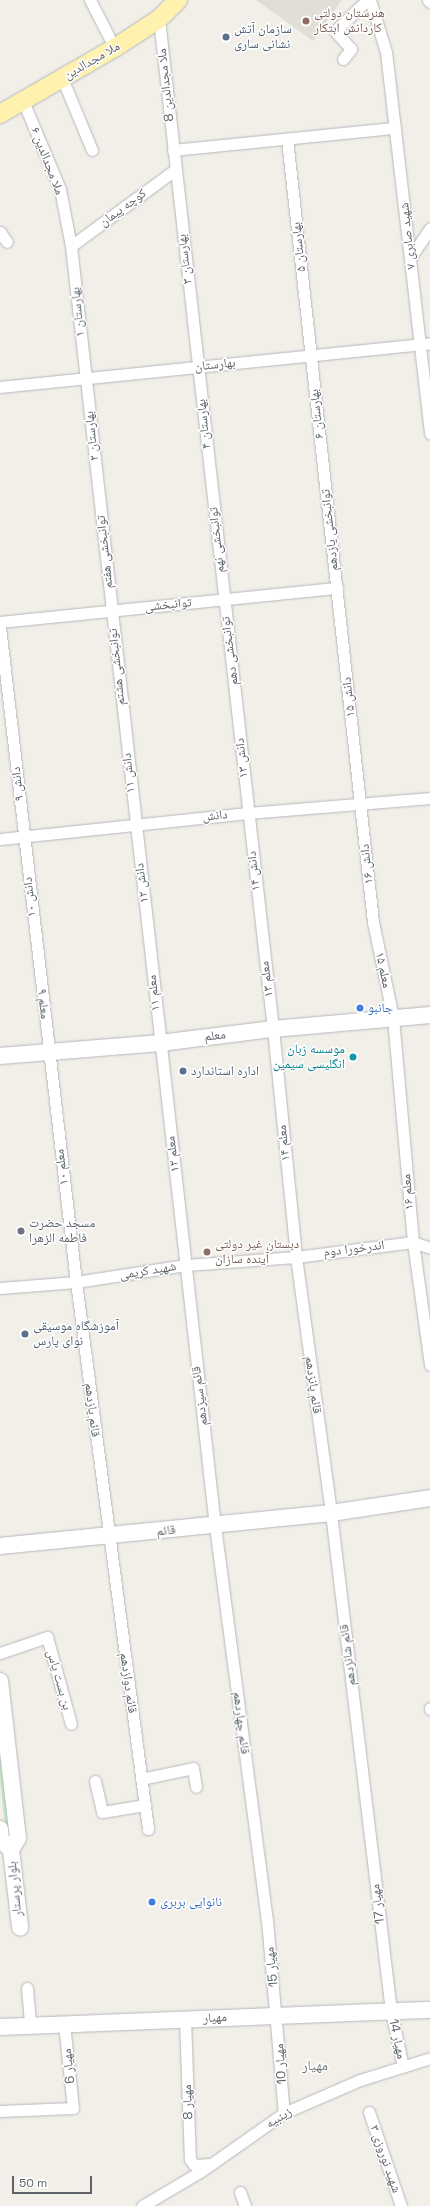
<!DOCTYPE html>
<html>
<head>
<meta charset="utf-8">
<style>
	body { margin:0 }
	#map { position:relative; width:430px; height:2206px; overflow:hidden; background:#f1efe8; font-family:"Space Grotesk","Noto Naskh Arabic",sans-serif }
	div>[style] { position:absolute }
	.education>* { inset:0; background:#e1ded6 }
	.green>* { inset:0; background:#c5e8c5 }
	.roads { filter:drop-shadow(0 0 1px #b5b8bc) drop-shadow(0 0 1px #b5b8bc) }
	.street>* { height:11px; margin:-5.5px; padding:0 5.5px; transform-origin:5.5px; border-radius:5.5px; background:#fff }
	.secondary>* { height:16px; margin:-8px; padding:0 8px; transform-origin:8px; border-radius:8px; background:#fff }
	.primary>* { height:18px; margin:-9px; padding:0 9px; transform-origin:9px; border-radius:9px; background:#fff2af }
	.dots>* { width:11px; height:11px; translate:-50% -50%; box-sizing:border-box; border:2px solid #fff; border-radius:50% }
	span { translate:-50% -50%; white-space:nowrap; text-align:center; line-height:1.15; -webkit-text-stroke:3px #fff; paint-order:stroke }
	.education-label { font-size:13px; color:#785e54 }
	.left { translate:0 -50%; text-align:left }
	.service-label { font-size:13px; color:#4e5e75 }
	.street-label { font-size:13px; color:#5f6368 }
	.shop-label { font-size:13px; color:#366cbe }
	.culture-label { font-size:13px; color:#0d838f }
	.right { translate:-100% -50%; text-align:right }
	.worship-label { font-size:13px; color:#5b616d }
	.neighbourhood-label { font-size:14px; color:#70757a }
	.scale { position:absolute; left:12px; top:2176px; width:80px; height:18px; box-sizing:border-box; border:2px solid #5f6368; border-top:0; padding-left:5px; font-size:12px; line-height:14px; white-space:nowrap; color:#5f6368; -webkit-text-stroke:3px #fff; paint-order:stroke }
</style>
</head>
<body>
<div id="map">
	<div class="education">
		<div style="clip-path:polygon(256px 0,342px 0,313px 41px)"></div>
	</div>
	<div class="green">
		<div style="clip-path:polygon(0 1728px,12px 1832px,6px 1834px,0 1781px)"></div>
	</div>
	<div class="roads">
		<div class="street">
			<div style="left:90px;top:0;width:42px;rotate:62.8deg"></div>
			<div style="left:370px;top:0;width:54px;rotate:72.9deg"></div>
			<div style="left:386px;top:52px;width:384px;rotate:83.4deg"></div>
			<div style="left:428px;top:0;width:3px;rotate:45deg"></div>
			<div style="left:159px;top:19px;width:1016px;rotate:83.56deg"></div>
			<div style="left:273px;top:1029px;width:229px;rotate:84.2deg"></div>
			<div style="left:296px;top:1257px;width:258px;rotate:82.2deg"></div>
			<div style="left:331px;top:1513px;width:502px;rotate:83.13deg"></div>
			<div style="left:391px;top:2011px;width:57px;rotate:77.9deg"></div>
			<div style="left:343px;top:59px;width:13px;rotate:-51deg"></div>
			<div style="left:351px;top:49px;width:24px;rotate:-132deg"></div>
			<div style="left:335px;top:31px;width:45px;rotate:-44.1deg"></div>
			<div style="left:62px;top:78px;width:78px;rotate:67.4deg"></div>
			<div style="left:23px;top:101px;width:95px;rotate:67.2deg"></div>
			<div style="left:60px;top:189px;width:58px;rotate:79.1deg"></div>
			<div style="left:71px;top:246px;width:1288px;rotate:83.58deg"></div>
			<div style="left:215px;top:1526px;width:397px;rotate:82.5deg"></div>
			<div style="left:267px;top:1920px;width:194px;rotate:85deg"></div>
			<div style="left:287px;top:139px;width:788px;rotate:83.73deg"></div>
			<div style="left:373px;top:922px;width:98px;rotate:78.2deg"></div>
			<div style="left:393px;top:1018px;width:225px;rotate:84.9deg"></div>
			<div style="left:413px;top:1242px;width:124px;rotate:82.1deg"></div>
			<div style="left:173px;top:150px;width:223px;rotate:-5.7deg"></div>
			<div style="left:0;top:232px;width:12px;rotate:55deg"></div>
			<div style="left:71px;top:246px;width:129px;rotate:-36.2deg"></div>
			<div style="left:410px;top:258px;width:36px;rotate:-56deg"></div>
			<div style="left:0;top:387px;width:432px;rotate:-5.8deg"></div>
			<div style="left:0;top:622px;width:339px;rotate:-5.8deg"></div>
			<div style="left:0;top:627px;width:659px;rotate:83.38deg"></div>
			<div style="left:76px;top:1282px;width:552px;rotate:82.5deg"></div>
			<div style="left:0;top:839px;width:249px;rotate:-6deg"></div>
			<div style="left:248px;top:813px;width:183px;rotate:-4.7deg"></div>
			<div style="left:0;top:1288px;width:76px;rotate:-4.5deg"></div>
			<div style="left:76px;top:1282px;width:111px;rotate:-8.8deg"></div>
			<div style="left:186px;top:1265px;width:110px;rotate:-4.2deg"></div>
			<div style="left:296px;top:1257px;width:118px;rotate:-7.3deg"></div>
			<div style="left:413px;top:1242px;width:18px;rotate:19deg"></div>
			<div style="left:0;top:1653px;width:50px;rotate:-18.8deg"></div>
			<div style="left:47px;top:1637px;width:90px;rotate:74.6deg"></div>
			<div style="left:430px;top:1708px;width:1px;rotate:90deg"></div>
			<div style="left:141px;top:1779px;width:53px;rotate:-11.9deg"></div>
			<div style="left:193px;top:1768px;width:19px;rotate:81deg"></div>
			<div style="left:95px;top:1781px;width:32px;rotate:77deg"></div>
			<div style="left:102px;top:1812px;width:44px;rotate:-9.2deg"></div>
			<div style="left:27px;top:1988px;width:38px;rotate:85deg"></div>
			<div style="left:185px;top:2019px;width:140px;rotate:88deg"></div>
			<div style="left:190px;top:2159px;width:7px;rotate:56deg"></div>
			<div style="left:194px;top:2165px;width:16px;rotate:-4deg"></div>
			<div style="left:0;top:2111px;width:73px;rotate:-2.4deg"></div>
			<div style="left:73px;top:2108px;width:84px;rotate:-96.1deg"></div>
			<div style="left:369px;top:2112px;width:99px;rotate:71.2deg"></div>
			<div style="left:240px;top:2192px;width:15px;rotate:70deg"></div>
			<div style="left:142px;top:2206px;width:67px;rotate:-30.4deg"></div>
			<div style="left:200px;top:2172px;width:103px;rotate:-35.1deg"></div>
			<div style="left:284px;top:2113px;width:83px;rotate:-23.5deg"></div>
			<div style="left:360px;top:2080px;width:73px;rotate:-17.4deg"></div>
		</div>
		<div class="secondary">
			<div style="left:0;top:1056px;width:161px;rotate:-4.6deg"></div>
			<div style="left:160px;top:1043px;width:114px;rotate:-7.1deg"></div>
			<div style="left:273px;top:1029px;width:158px;rotate:-5.1deg"></div>
			<div style="left:0;top:1546px;width:333px;rotate:-5.7deg"></div>
			<div style="left:331px;top:1513px;width:100px;rotate:-8.6deg"></div>
			<div style="left:0;top:1681px;width:158px;rotate:83.5deg"></div>
			<div style="left:18px;top:1838px;width:14px;rotate:120deg"></div>
			<div style="left:0;top:1829px;width:11px;rotate:85deg"></div>
			<div style="left:1px;top:1840px;width:14px;rotate:45deg"></div>
			<div style="left:11px;top:1850px;width:78px;rotate:83.3deg"></div>
			<div style="left:0;top:2027px;width:430px;rotate:-2.3deg"></div>
		</div>
		<div class="primary">
			<div style="left:0;top:114px;width:134px;rotate:-30deg"></div>
			<div style="left:116px;top:47px;width:51px;rotate:-33.1deg"></div>
			<div style="left:159px;top:19px;width:27px;rotate:-45deg"></div>
		</div>
	</div>
	<div class="dots">
		<div style="left:306px;top:21px;background:#8d6e63"></div>
		<div style="left:226px;top:37px;background:#5c6f8a"></div>
		<div style="left:360px;top:1008px;background:#3f7fe0"></div>
		<div style="left:353px;top:1057px;background:#0f9aa8"></div>
		<div style="left:183px;top:1071px;background:#5c6f8a"></div>
		<div style="left:21px;top:1231px;background:#6b7280"></div>
		<div style="left:207px;top:1252px;background:#8d6e63"></div>
		<div style="left:25px;top:1334px;background:#5c6f8a"></div>
		<div style="left:152px;top:1902px;background:#3f7fe0"></div>
	</div>
	<div class="education-label">
		<span class="left" style="left:314px;top:21px">هنرستان دولتی<br>کاردانش ابتکار</span>
		<span class="left" style="left:215px;top:1252px">دبستان غیر دولتی<br>آینده سازان</span>
	</div>
	<div class="service-label">
		<span class="left" style="left:234px;top:37px">سازمان آتش<br>نشانی ساری</span>
		<span class="left" style="left:191px;top:1071px">اداره استاندارد</span>
		<span class="left" style="left:33px;top:1334px">آموزشگاه موسیقی<br>نوای پارس</span>
	</div>
	<div class="street-label">
		<span style="left:92px;top:61px;rotate:-30deg">ملا مجدالدین</span>
		<span style="left:166px;top:85px;rotate:-96deg">ملا مجدالدین 8</span>
		<span style="left:47px;top:161px;rotate:69deg">ملا مجدالدین ۶</span>
		<span style="left:123px;top:208px;rotate:-36deg">کوچه پیمان</span>
		<span style="left:408px;top:236px;rotate:-96deg">شهید صابری ٧</span>
		<span style="left:299px;top:247px;rotate:-96deg">بهارستان ۵</span>
		<span style="left:185px;top:259px;rotate:-97deg">بهارستان ٣</span>
		<span style="left:78px;top:312px;rotate:-96deg">بهارستان ١</span>
		<span style="left:215px;top:365px;rotate:-6deg">بهارستان</span>
		<span style="left:317px;top:414px;rotate:-96deg">بهارستان ۶</span>
		<span style="left:204px;top:424px;rotate:-96deg">بهارستان ۴</span>
		<span style="left:92px;top:436px;rotate:-96deg">بهارستان ٢</span>
		<span style="left:330px;top:530px;rotate:-96deg">توانبخشی یازدهم</span>
		<span style="left:217px;top:540px;rotate:-96deg">توانبخشی نهم</span>
		<span style="left:105px;top:552px;rotate:-96deg">توانبخشی هفتم</span>
		<span style="left:168px;top:605px;rotate:-6deg">توانبخشی</span>
		<span style="left:230px;top:651px;rotate:-97deg">توانبخشی دهم</span>
		<span style="left:117px;top:667px;rotate:-96deg">توانبخشی هشتم</span>
		<span style="left:349px;top:697px;rotate:-96deg">دانش ۱۵</span>
		<span style="left:242px;top:758px;rotate:-96deg">دانش ۱۳</span>
		<span style="left:129px;top:773px;rotate:-96deg">دانش ۱۱</span>
		<span style="left:18px;top:784px;rotate:-96deg">دانش ۹</span>
		<span style="left:215px;top:816px;rotate:-6deg">دانش</span>
		<span style="left:367px;top:864px;rotate:-96deg">دانش ۱۶</span>
		<span style="left:254px;top:871px;rotate:-96deg">دانش ۱۴</span>
		<span style="left:142px;top:883px;rotate:-97deg">دانش ۱۲</span>
		<span style="left:30px;top:897px;rotate:-96deg">دانش ۱۰</span>
		<span style="left:383px;top:970px;rotate:78deg">معلم ۱۵</span>
		<span style="left:267px;top:979px;rotate:-97deg">معلم ١٣</span>
		<span style="left:154px;top:993px;rotate:-96deg">معلم ١١</span>
		<span style="left:43px;top:1004px;rotate:83deg">معلم ٩</span>
		<span style="left:215px;top:1036px;rotate:-7deg">معلم</span>
		<span style="left:284px;top:1143px;rotate:-96deg">معلم ۱۴</span>
		<span style="left:173px;top:1154px;rotate:-97deg">معلم ١٢</span>
		<span style="left:62px;top:1167px;rotate:-97deg">معلم ١٠</span>
		<span style="left:408px;top:1192px;rotate:-95deg">معلم ۱۶</span>
		<span style="left:354px;top:1249px;rotate:-7deg">اندرخورا دوم</span>
		<span style="left:148px;top:1271px;rotate:-9deg">شهید کریمی</span>
		<span style="left:313px;top:1385px;rotate:82deg">قائم پانزدهم</span>
		<span style="left:200px;top:1396px;rotate:-97deg">قائم سیزدهم</span>
		<span style="left:92px;top:1410px;rotate:83deg">قائم یازدهم</span>
		<span style="left:166px;top:1531px;rotate:-6deg">قائم</span>
		<span style="left:348px;top:1655px;rotate:-97deg">قائم شانزدهم</span>
		<span style="left:59px;top:1680px;rotate:74deg">بن بست یاس</span>
		<span style="left:128px;top:1683px;rotate:82deg">قائم دوازدهم</span>
		<span style="left:241px;top:1723px;rotate:83deg">قائم چهاردهم</span>
		<span style="left:15px;top:1889px;rotate:-96deg">بلوار پرستار</span>
		<span style="left:378px;top:1904px;rotate:-97deg">مهیار 17</span>
		<span style="left:272px;top:1967px;rotate:-96deg">مهیار 15</span>
		<span style="left:215px;top:2018px;rotate:-3deg">مهیار</span>
		<span style="left:397px;top:2039px;rotate:78deg">مهیار 14</span>
		<span style="left:281px;top:2064px;rotate:-94deg">مهیار 10</span>
		<span style="left:69px;top:2066px;rotate:-96deg">مهیار 6</span>
		<span style="left:188px;top:2102px;rotate:-92deg">مهیار 8</span>
		<span style="left:279px;top:2118px;rotate:-31deg">زینبیه</span>
		<span style="left:385px;top:2159px;rotate:71deg">شهید نوروزی ۳</span>
	</div>
	<div class="shop-label">
		<span class="left" style="left:368px;top:1008px">جانبو</span>
		<span class="left" style="left:160px;top:1902px">نانوایی بربری</span>
	</div>
	<div class="culture-label">
		<span class="right" style="left:345px;top:1057px">موسسه زبان<br>انگلیسی سیمین</span>
	</div>
	<div class="worship-label">
		<span class="left" style="left:29px;top:1231px">مسجد حضرت<br>فاطمه الزهرا</span>
	</div>
	<div class="neighbourhood-label">
		<span style="left:315px;top:2065px">مهیار</span>
	</div>
	<div class="scale">50 m</div>
</div>
</body>
</html>
